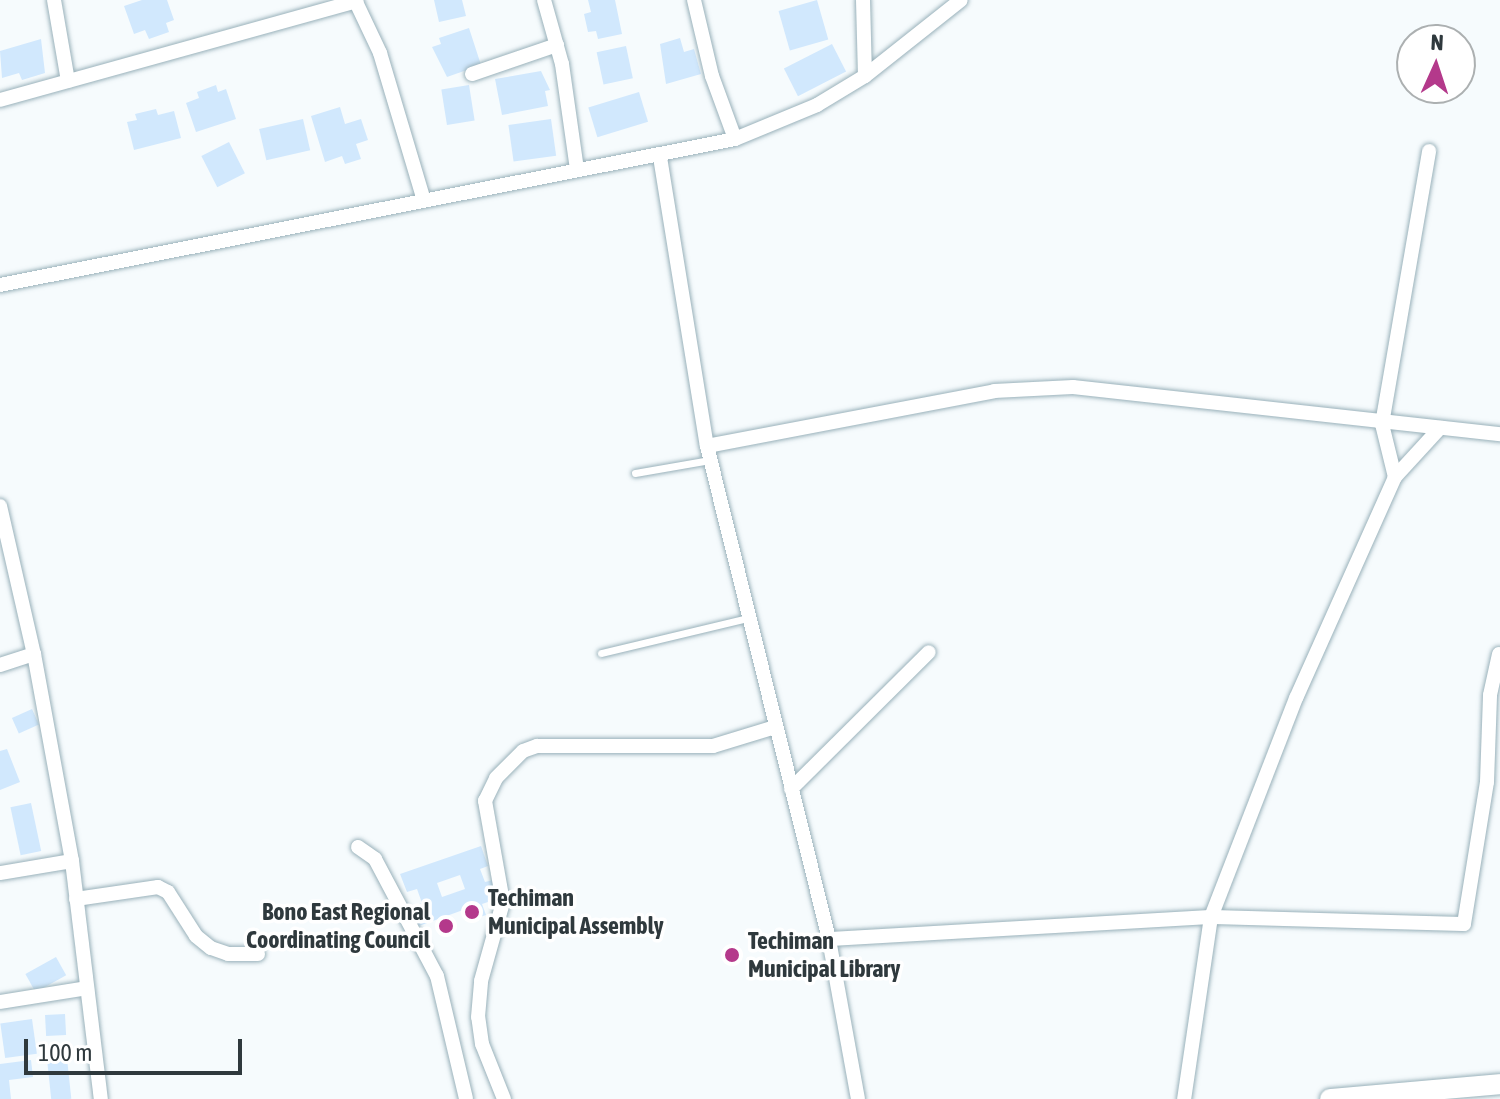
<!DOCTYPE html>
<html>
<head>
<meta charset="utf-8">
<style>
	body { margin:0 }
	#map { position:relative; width:1500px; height:1099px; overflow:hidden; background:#f6fbfd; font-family:"Asap Condensed",sans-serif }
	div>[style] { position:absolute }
	.building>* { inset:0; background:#d1e8fd; transform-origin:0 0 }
	.roads { filter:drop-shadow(0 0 2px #99b1ba) drop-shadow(0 0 2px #99b1ba) }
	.lane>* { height:7px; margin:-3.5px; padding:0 3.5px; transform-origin:3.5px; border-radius:3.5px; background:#fff }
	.street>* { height:14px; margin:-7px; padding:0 7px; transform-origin:7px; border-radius:7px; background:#fff }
	.secondary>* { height:20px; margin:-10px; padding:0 10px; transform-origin:10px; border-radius:10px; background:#fff }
	.dots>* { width:22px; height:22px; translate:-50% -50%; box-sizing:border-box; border:4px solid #fff; border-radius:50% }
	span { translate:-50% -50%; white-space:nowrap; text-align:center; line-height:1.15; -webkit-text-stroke:7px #fff; paint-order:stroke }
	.poi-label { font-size:24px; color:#2f393d; font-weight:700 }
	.left { translate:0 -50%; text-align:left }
	.right { translate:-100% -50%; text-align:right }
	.north { position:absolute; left:1396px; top:24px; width:80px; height:80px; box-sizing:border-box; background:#fff; border:2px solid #acb0b1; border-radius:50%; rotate:3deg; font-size:22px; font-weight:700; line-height:32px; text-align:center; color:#2f393d }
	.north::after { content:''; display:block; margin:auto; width:28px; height:36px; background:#b4398b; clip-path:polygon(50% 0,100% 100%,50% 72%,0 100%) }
	.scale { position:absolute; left:24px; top:1039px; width:218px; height:36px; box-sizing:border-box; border:4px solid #2f393d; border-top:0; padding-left:10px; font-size:24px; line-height:28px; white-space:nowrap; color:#2f393d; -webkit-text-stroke:6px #fff; paint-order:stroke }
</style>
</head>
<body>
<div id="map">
	<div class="building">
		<div style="clip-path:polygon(142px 0,167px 0,174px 20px,166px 23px,169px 32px,149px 39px,145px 30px,134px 34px,124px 6px)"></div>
		<div style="clip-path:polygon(434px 0,462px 0,466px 16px,439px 22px)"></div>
		<div style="clip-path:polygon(588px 0,615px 0,622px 34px,598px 39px,596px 31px,588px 32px,584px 14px,591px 12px)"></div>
		<div style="left:817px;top:0;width:41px;height:40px;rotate:74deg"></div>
		<div style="clip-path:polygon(469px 28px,481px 65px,447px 77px,432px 47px,441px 44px,439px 38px)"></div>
		<div style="clip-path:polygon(680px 38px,684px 52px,694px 49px,701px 74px,666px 84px,660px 44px)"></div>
		<div style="clip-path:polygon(41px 39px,45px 73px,22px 80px,19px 73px,2px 78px,0 51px)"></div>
		<div style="left:832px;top:44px;width:31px;height:54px;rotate:63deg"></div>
		<div style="left:626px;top:46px;width:33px;height:30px;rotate:78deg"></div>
		<div style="clip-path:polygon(541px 71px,550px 90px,545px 91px,548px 106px,502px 115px,495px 79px)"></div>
		<div style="clip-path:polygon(216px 85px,218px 92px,226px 89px,236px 119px,196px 132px,186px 103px,199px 98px,197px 92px)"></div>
		<div style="left:469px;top:85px;width:36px;height:28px;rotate:81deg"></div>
		<div style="left:639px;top:92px;width:31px;height:53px;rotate:73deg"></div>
		<div style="clip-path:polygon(340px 107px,345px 124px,361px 119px,368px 140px,356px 144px,361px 159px,345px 164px,342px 156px,325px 162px,311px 116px)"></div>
		<div style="clip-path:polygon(156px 109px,158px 115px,174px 111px,181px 138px,134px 150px,127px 122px,137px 120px,135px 114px)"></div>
		<div style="left:303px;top:119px;width:32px;height:45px;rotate:77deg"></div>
		<div style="left:551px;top:119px;width:37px;height:43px;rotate:82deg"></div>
		<div style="left:229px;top:142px;width:35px;height:31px;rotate:63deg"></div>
		<div style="left:32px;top:709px;width:17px;height:22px;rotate:66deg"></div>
		<div style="clip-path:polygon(7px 749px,20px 782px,0 790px,0 751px)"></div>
		<div style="left:31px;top:803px;width:49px;height:21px;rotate:78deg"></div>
		<div style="clip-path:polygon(evenodd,481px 846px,488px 866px,480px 869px,485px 882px,493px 880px,500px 898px,482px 904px,486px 915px,467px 921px,463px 910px,419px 926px,412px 906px,422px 903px,417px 889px,407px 892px,400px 874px,481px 846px,460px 875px,465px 889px,442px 897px,437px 883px,460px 875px)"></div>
		<div style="left:56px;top:957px;width:21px;height:35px;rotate:61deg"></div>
		<div style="left:65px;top:1014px;width:21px;height:20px;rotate:87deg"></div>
		<div style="left:32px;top:1019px;width:35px;height:32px;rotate:82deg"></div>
		<div style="left:67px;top:1058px;width:41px;height:20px;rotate:84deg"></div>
		<div style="clip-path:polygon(31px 1060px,33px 1077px,9px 1080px,11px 1099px,0 1099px,0 1064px)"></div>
	</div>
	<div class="roads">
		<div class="lane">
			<div style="left:635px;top:473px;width:76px;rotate:-9.8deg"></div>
			<div style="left:601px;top:653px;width:151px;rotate:-13.4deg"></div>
		</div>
		<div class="street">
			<div style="left:54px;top:0;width:82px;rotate:80.2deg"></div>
			<div style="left:355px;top:0;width:59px;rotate:64.7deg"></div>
			<div style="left:380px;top:53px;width:150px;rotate:73.4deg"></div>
			<div style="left:544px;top:0;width:66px;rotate:74.3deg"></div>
			<div style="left:562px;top:64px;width:107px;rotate:81.9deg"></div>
			<div style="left:694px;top:0;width:78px;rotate:76.7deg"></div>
			<div style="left:712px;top:76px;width:67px;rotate:69.9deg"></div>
			<div style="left:863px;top:0;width:76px;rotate:88.5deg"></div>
			<div style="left:865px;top:76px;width:122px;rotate:-38.4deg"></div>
			<div style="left:472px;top:74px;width:90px;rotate:-18.8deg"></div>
			<div style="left:0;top:100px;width:370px;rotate:-15.5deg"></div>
			<div style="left:660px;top:157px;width:293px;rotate:80.8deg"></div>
			<div style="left:0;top:285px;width:749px;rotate:-11.23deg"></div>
			<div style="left:735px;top:139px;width:89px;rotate:-22.5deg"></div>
			<div style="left:817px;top:105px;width:56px;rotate:-31.1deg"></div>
			<div style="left:1440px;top:428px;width:67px;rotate:132.6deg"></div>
			<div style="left:1395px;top:477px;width:242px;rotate:114.1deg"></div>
			<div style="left:1296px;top:698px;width:235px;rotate:111.2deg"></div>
			<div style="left:1211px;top:917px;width:253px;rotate:1.6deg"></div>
			<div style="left:1464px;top:924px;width:144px;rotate:-80.8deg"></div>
			<div style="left:1487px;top:782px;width:87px;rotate:-88deg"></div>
			<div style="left:1490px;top:695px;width:42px;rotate:-77.6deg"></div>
			<div style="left:1395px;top:477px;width:55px;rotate:-103.8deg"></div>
			<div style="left:1382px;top:424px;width:277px;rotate:-80.2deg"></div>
			<div style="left:0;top:506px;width:152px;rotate:77.1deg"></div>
			<div style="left:34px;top:654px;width:210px;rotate:79.6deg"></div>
			<div style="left:72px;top:861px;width:73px;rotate:170.5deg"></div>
			<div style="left:0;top:665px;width:36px;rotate:-18deg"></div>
			<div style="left:791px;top:789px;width:194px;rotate:-44.8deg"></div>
			<div style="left:358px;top:847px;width:21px;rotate:35deg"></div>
			<div style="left:375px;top:859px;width:132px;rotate:62.1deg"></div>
			<div style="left:437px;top:976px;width:126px;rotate:76.7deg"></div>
			<div style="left:72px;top:861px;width:240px;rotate:83.1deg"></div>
			<div style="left:76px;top:899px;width:83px;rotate:-8.3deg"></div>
			<div style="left:158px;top:887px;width:11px;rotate:27deg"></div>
			<div style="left:168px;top:892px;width:52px;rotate:57.5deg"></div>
			<div style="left:196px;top:936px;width:19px;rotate:39deg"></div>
			<div style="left:211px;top:948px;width:18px;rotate:19deg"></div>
			<div style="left:228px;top:954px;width:30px"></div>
			<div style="left:829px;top:939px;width:508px;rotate:-103.9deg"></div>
			<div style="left:707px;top:446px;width:292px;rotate:-10.8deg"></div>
			<div style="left:994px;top:391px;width:79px;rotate:-2.9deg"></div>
			<div style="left:1073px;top:387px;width:430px;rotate:6.3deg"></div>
			<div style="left:0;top:1002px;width:88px;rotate:-9.1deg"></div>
			<div style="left:504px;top:1099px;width:59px;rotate:-111.8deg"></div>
			<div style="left:482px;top:1044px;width:27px;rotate:-98deg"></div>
			<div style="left:478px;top:1017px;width:36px;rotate:-85deg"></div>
			<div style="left:481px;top:981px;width:82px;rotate:-74.4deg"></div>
			<div style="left:503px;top:902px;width:103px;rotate:-100.1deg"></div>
			<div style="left:485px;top:801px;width:25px;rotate:-64deg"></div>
			<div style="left:496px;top:778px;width:38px;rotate:-45deg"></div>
			<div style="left:523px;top:751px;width:15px;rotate:-20deg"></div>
			<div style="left:537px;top:746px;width:176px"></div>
			<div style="left:713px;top:746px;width:65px;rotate:-17deg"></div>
			<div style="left:858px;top:1099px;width:163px;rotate:-100.3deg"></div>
			<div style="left:829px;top:939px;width:383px;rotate:-3.3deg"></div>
			<div style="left:1211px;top:917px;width:184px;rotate:98.4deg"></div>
		</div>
		<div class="secondary">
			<div style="left:1330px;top:1099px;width:171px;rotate:-5deg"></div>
		</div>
	</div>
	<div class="dots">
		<div style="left:472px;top:912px;background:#b4398b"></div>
		<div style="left:446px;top:926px;background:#b4398b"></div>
		<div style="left:732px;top:955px;background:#b4398b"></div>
	</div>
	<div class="poi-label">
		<span class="left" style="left:488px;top:912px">Techiman<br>Municipal Assembly</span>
		<span class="right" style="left:430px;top:926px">Bono East Regional<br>Coordinating Council</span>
		<span class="left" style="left:748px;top:955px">Techiman<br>Municipal Library</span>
	</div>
	<div class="north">N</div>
	<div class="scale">100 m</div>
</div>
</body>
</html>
